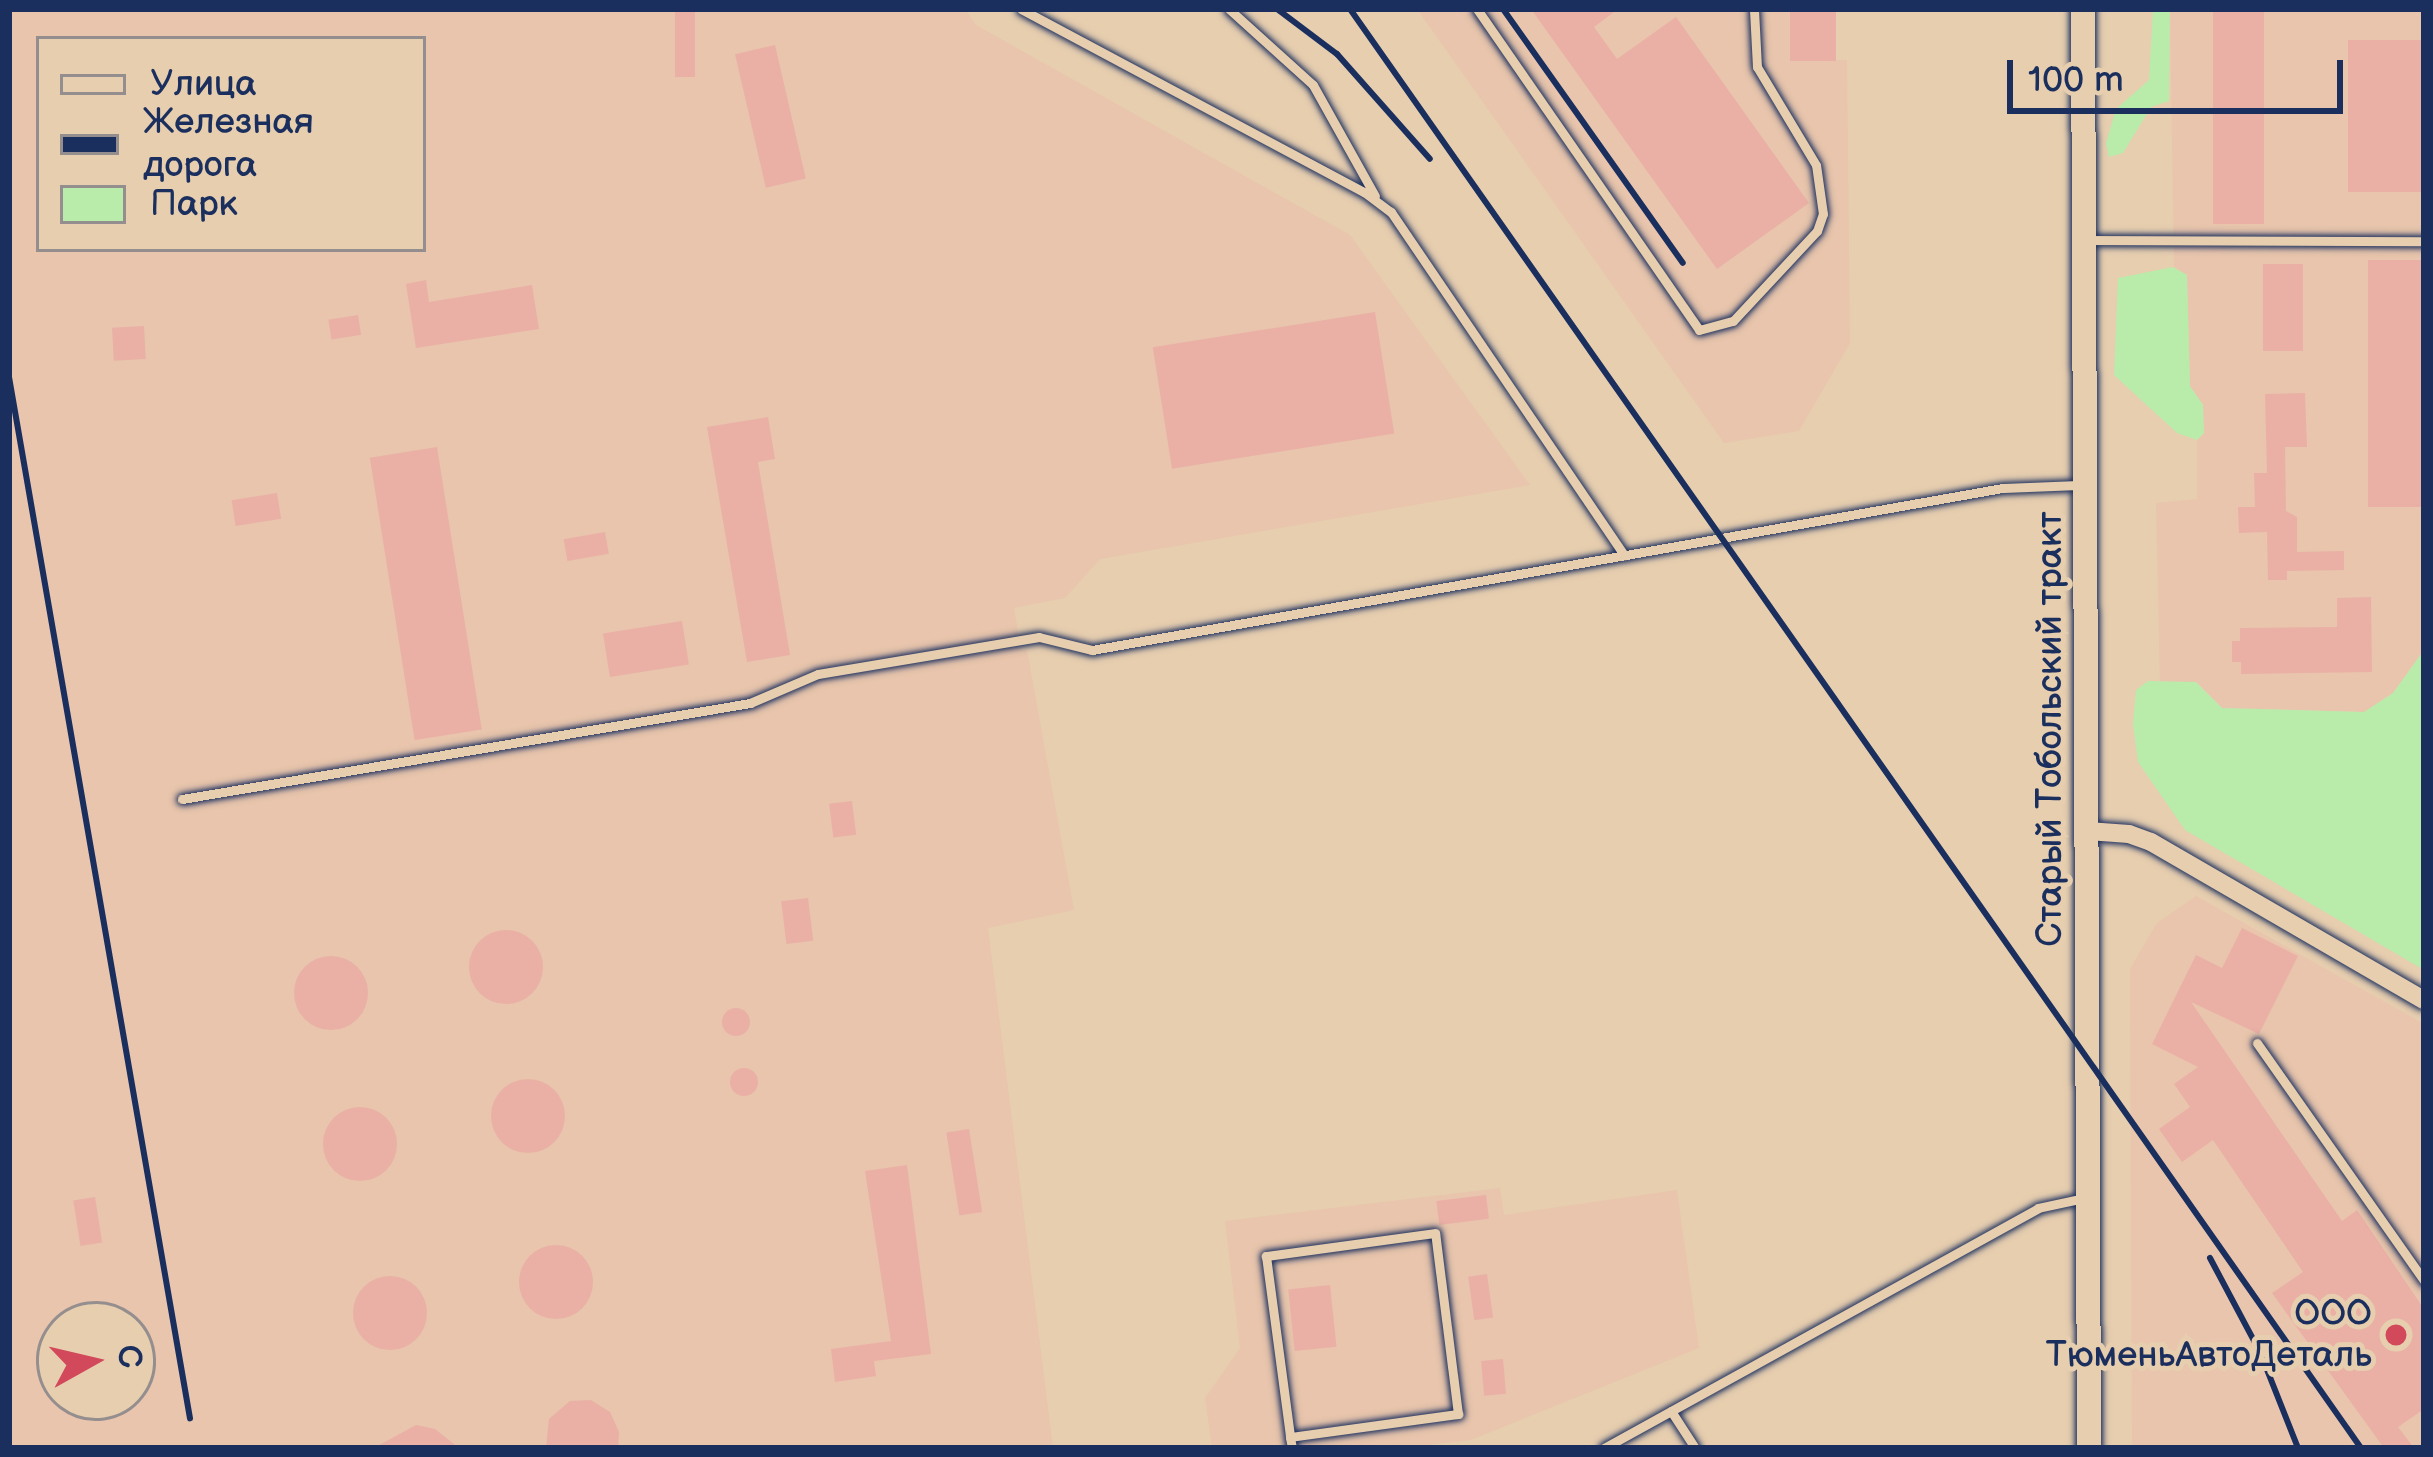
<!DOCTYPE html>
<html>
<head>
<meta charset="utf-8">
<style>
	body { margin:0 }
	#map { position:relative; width:2433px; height:1457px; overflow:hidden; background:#e7ceaf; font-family:"Balsamiq Sans",sans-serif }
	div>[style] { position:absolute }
	.built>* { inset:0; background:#e8c5ac }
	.green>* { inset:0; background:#b9ebab }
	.building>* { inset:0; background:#eab0a5; transform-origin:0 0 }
	.round { border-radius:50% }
	.roads { filter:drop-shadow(0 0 3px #1b2f5e) drop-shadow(0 0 3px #1b2f5e) }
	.lane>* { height:9px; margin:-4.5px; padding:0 4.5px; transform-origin:4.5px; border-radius:4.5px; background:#e7ceaf }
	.street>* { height:18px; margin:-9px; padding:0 9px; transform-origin:9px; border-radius:9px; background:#e7ceaf }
	.secondary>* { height:24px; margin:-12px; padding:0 12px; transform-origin:12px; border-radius:12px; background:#e7ceaf }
	.rail>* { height:6px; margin:-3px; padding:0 3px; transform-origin:3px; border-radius:3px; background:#1b2f5e }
	.dots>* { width:33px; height:33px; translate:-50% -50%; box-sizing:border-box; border:6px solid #e7ceaf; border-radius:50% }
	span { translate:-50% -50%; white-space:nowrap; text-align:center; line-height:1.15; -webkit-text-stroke:10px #e7ceaf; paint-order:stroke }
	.street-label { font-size:36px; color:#1b2f5e }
	.poi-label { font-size:36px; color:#1b2f5e }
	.right { translate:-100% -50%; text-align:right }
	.frame { position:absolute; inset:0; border:12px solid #1b2f5e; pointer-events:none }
	.legend { position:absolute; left:36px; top:36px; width:390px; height:216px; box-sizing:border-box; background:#e7ceaf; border:3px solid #958e8f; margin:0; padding:15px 21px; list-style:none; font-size:36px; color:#1b2f5e }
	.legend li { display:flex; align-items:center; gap:24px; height:60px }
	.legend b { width:60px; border:3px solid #958e8f }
	.north { position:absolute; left:36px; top:1301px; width:120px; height:120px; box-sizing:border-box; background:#e7ceaf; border:3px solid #958e8f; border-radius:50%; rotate:82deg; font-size:33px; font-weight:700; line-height:48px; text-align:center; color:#1b2f5e }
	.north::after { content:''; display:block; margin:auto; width:42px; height:54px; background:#d1495b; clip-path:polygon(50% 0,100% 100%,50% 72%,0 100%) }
	.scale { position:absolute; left:2007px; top:60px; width:336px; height:54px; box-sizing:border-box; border:6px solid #1b2f5e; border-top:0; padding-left:15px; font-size:36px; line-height:42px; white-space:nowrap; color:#1b2f5e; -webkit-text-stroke:9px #e7ceaf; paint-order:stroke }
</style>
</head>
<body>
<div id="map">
	<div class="built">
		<div style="clip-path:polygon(evenodd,9px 9px,965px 9px,976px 25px,1350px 235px,1530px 485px,1100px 559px,1065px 598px,1014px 608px,1021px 650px,1027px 650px,1074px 910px,988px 928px,1053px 1448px,9px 1448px,9px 9px,39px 39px,423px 39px,423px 249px,39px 249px,39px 39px,9px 9px,60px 1325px,132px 1325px,132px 1397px,60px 1397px,60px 1325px)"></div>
		<div style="clip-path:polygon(1417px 9px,1836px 9px,1836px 60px,1847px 60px,1850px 343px,1799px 431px,1724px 443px)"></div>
		<div style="clip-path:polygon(2170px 9px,2424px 9px,2424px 650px,2393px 693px,2364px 712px,2222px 708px,2196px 682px,2160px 682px,2156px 503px,2197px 499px,2197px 440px,2204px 433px,2203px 405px,2190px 386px,2187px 275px,2174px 267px)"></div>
		<div style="clip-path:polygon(2196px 896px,2424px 1024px,2424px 1448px,2132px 1448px,2130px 969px,2157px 923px)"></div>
		<div style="clip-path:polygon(1500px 1188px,1504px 1215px,1677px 1190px,1699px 1348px,1471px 1440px,1403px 1448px,1212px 1448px,1205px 1398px,1240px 1348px,1225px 1221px)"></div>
	</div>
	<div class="green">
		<div style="clip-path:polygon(2153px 9px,2170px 9px,2169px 101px,2151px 107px,2123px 153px,2109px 157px,2106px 143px,2116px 109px,2149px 80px)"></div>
		<div style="clip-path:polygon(2173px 267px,2187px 275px,2190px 386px,2203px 405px,2204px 433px,2197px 440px,2177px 433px,2114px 375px,2118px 278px)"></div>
		<div style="clip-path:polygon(2424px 650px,2424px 970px,2185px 830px,2138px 762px,2133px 724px,2136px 690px,2148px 681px,2196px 682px,2222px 708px,2364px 712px,2393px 693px)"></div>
	</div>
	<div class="building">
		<div style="left:675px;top:9px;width:20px;height:68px"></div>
		<div style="clip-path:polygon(1531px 9px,1618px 9px,1594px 27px,1617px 59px,1676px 17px,1809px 203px,1717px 269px)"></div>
		<div style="left:1790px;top:9px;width:46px;height:52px"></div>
		<div style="left:2213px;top:9px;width:51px;height:215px"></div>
		<div style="left:2424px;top:40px;width:152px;height:76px;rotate:90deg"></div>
		<div style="left:775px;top:45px;width:137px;height:41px;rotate:77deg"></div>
		<div style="left:2368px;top:260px;width:56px;height:247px"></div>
		<div style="left:2303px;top:264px;width:87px;height:40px;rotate:90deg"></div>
		<div style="clip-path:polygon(426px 280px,429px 302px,532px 285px,539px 329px,416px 348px,406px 284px)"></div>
		<div style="left:1375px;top:312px;width:123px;height:225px;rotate:81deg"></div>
		<div style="left:358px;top:315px;width:20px;height:30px;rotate:81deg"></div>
		<div style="left:144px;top:326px;width:33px;height:32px;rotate:87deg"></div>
		<div style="clip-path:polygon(2305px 393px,2307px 447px,2285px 447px,2286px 511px,2297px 517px,2297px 552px,2344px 551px,2344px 570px,2287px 571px,2287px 580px,2268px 580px,2267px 532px,2239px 533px,2238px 507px,2255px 507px,2254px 473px,2267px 473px,2265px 394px)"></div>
		<div style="clip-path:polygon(768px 417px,775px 459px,758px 462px,790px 655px,747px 662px,707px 427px)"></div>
		<div style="left:437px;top:447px;width:286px;height:68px;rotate:81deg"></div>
		<div style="left:277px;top:493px;width:26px;height:46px;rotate:81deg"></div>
		<div style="left:605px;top:532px;width:22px;height:42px;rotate:80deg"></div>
		<div style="clip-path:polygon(2371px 597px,2372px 672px,2241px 674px,2241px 662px,2232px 662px,2232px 641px,2240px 641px,2240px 628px,2337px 627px,2337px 598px)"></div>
		<div style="left:682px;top:621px;width:44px;height:80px;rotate:81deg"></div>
		<div style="left:852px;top:801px;width:34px;height:23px;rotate:83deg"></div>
		<div style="left:808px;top:898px;width:43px;height:27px;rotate:83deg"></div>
		<div style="clip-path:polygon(2242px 928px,2298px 956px,2259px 1034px,2191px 1002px,2342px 1221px,2357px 1210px,2424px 1309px,2424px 1409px,2398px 1427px,2414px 1448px,2384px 1448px,2272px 1293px,2303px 1272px,2213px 1140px,2182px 1162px,2159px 1129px,2190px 1107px,2174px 1084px,2198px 1067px,2152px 1044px,2196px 955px,2222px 968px)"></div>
		<div class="round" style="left:469px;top:930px;width:74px;height:74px"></div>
		<div class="round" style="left:294px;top:956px;width:74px;height:74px"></div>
		<div class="round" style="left:722px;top:1008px;width:28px;height:28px"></div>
		<div class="round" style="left:730px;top:1068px;width:28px;height:28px"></div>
		<div class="round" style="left:491px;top:1079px;width:74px;height:74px"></div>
		<div class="round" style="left:323px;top:1107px;width:74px;height:74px"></div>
		<div style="left:969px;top:1129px;width:84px;height:23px;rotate:81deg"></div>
		<div style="clip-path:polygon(907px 1165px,931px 1354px,874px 1361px,876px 1376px,835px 1382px,831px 1349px,891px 1341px,865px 1171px)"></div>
		<div style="left:1486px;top:1195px;width:24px;height:50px;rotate:83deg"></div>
		<div style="left:95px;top:1197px;width:46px;height:22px;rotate:81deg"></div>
		<div class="round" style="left:519px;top:1245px;width:74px;height:74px"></div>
		<div style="left:1487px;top:1274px;width:44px;height:19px;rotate:82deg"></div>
		<div class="round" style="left:353px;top:1276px;width:74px;height:74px"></div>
		<div style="left:1330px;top:1285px;width:62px;height:42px;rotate:84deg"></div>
		<div style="left:1503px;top:1359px;width:35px;height:22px;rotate:85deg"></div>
		<div style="clip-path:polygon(570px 1401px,591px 1400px,610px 1412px,619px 1432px,618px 1448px,546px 1448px,549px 1419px)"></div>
		<div style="clip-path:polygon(416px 1425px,435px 1429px,459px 1448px,374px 1448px)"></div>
	</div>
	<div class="roads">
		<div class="lane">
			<div style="left:1021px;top:9px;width:389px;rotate:28.1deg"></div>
			<div style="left:1364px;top:192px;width:34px;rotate:37deg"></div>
			<div style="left:1391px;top:212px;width:415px;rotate:55.8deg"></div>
			<div style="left:1229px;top:9px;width:113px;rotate:42.1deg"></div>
			<div style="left:1313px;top:85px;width:127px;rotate:60.8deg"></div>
			<div style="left:1477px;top:9px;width:390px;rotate:55.3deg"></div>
			<div style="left:1699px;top:330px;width:35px;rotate:-15deg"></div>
			<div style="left:1733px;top:321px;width:123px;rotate:-47deg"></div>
			<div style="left:1817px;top:231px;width:18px;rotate:-71deg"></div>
			<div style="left:1823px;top:214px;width:49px;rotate:-98.1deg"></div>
			<div style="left:1816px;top:165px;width:114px;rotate:-121deg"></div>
			<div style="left:1757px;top:67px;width:58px;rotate:-93deg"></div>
			<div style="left:2087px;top:240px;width:337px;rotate:0.2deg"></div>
			<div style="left:182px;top:799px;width:576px;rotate:-9.59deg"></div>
			<div style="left:750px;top:703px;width:74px;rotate:-23.1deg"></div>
			<div style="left:818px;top:674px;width:224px;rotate:-9.5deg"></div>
			<div style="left:1039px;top:637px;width:55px;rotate:13.8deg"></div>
			<div style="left:1092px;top:650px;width:924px;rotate:-10.09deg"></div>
			<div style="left:2002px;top:488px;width:78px;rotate:-2.2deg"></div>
			<div style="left:2257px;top:1043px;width:291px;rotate:54.9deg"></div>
			<div style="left:1671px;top:1411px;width:44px;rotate:57deg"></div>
			<div style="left:1290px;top:1437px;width:170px;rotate:-7.8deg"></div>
			<div style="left:1458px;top:1414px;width:182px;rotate:-97.2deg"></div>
			<div style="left:1435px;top:1233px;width:171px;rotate:172.2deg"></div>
			<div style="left:1266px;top:1256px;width:183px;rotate:82.4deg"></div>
			<div style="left:1290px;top:1437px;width:11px;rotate:80deg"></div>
			<div style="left:1604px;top:1448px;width:496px;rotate:-28.9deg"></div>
			<div style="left:2038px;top:1208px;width:47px;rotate:-12.3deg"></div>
		</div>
		<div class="street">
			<div style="left:2088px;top:831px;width:41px;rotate:4.2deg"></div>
			<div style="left:2129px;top:834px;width:23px;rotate:20deg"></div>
			<div style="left:2151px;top:842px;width:315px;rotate:30.1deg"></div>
		</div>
		<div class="secondary">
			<div style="left:2083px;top:9px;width:1439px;rotate:89.76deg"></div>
		</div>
	</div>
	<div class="rail">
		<div style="left:1277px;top:9px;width:75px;rotate:36.9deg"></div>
		<div style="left:1337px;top:54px;width:140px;rotate:48.5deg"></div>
		<div style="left:1350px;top:9px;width:1759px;rotate:54.91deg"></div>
		<div style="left:1503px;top:9px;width:311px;rotate:54.7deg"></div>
		<div style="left:9px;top:377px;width:1057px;rotate:80.14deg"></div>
		<div style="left:2210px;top:1258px;width:106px;rotate:62deg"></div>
		<div style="left:2260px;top:1352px;width:103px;rotate:68.4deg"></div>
	</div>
	<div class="dots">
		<div style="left:2396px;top:1335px;background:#d1495b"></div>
	</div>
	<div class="street-label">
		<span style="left:2051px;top:729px;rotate:-90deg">Старый Тобольский тракт</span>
	</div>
	<div class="poi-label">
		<span class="right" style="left:2372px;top:1335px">ООО<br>ТюменьАвтоДеталь</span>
	</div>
	<div class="frame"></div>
	<ul class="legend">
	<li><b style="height:15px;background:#e7ceaf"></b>Улица</li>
	<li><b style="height:15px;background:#1b2f5e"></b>Железная дорога</li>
	<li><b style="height:33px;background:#b9ebab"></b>Парк</li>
	</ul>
	<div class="north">С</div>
	<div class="scale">100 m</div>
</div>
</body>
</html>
